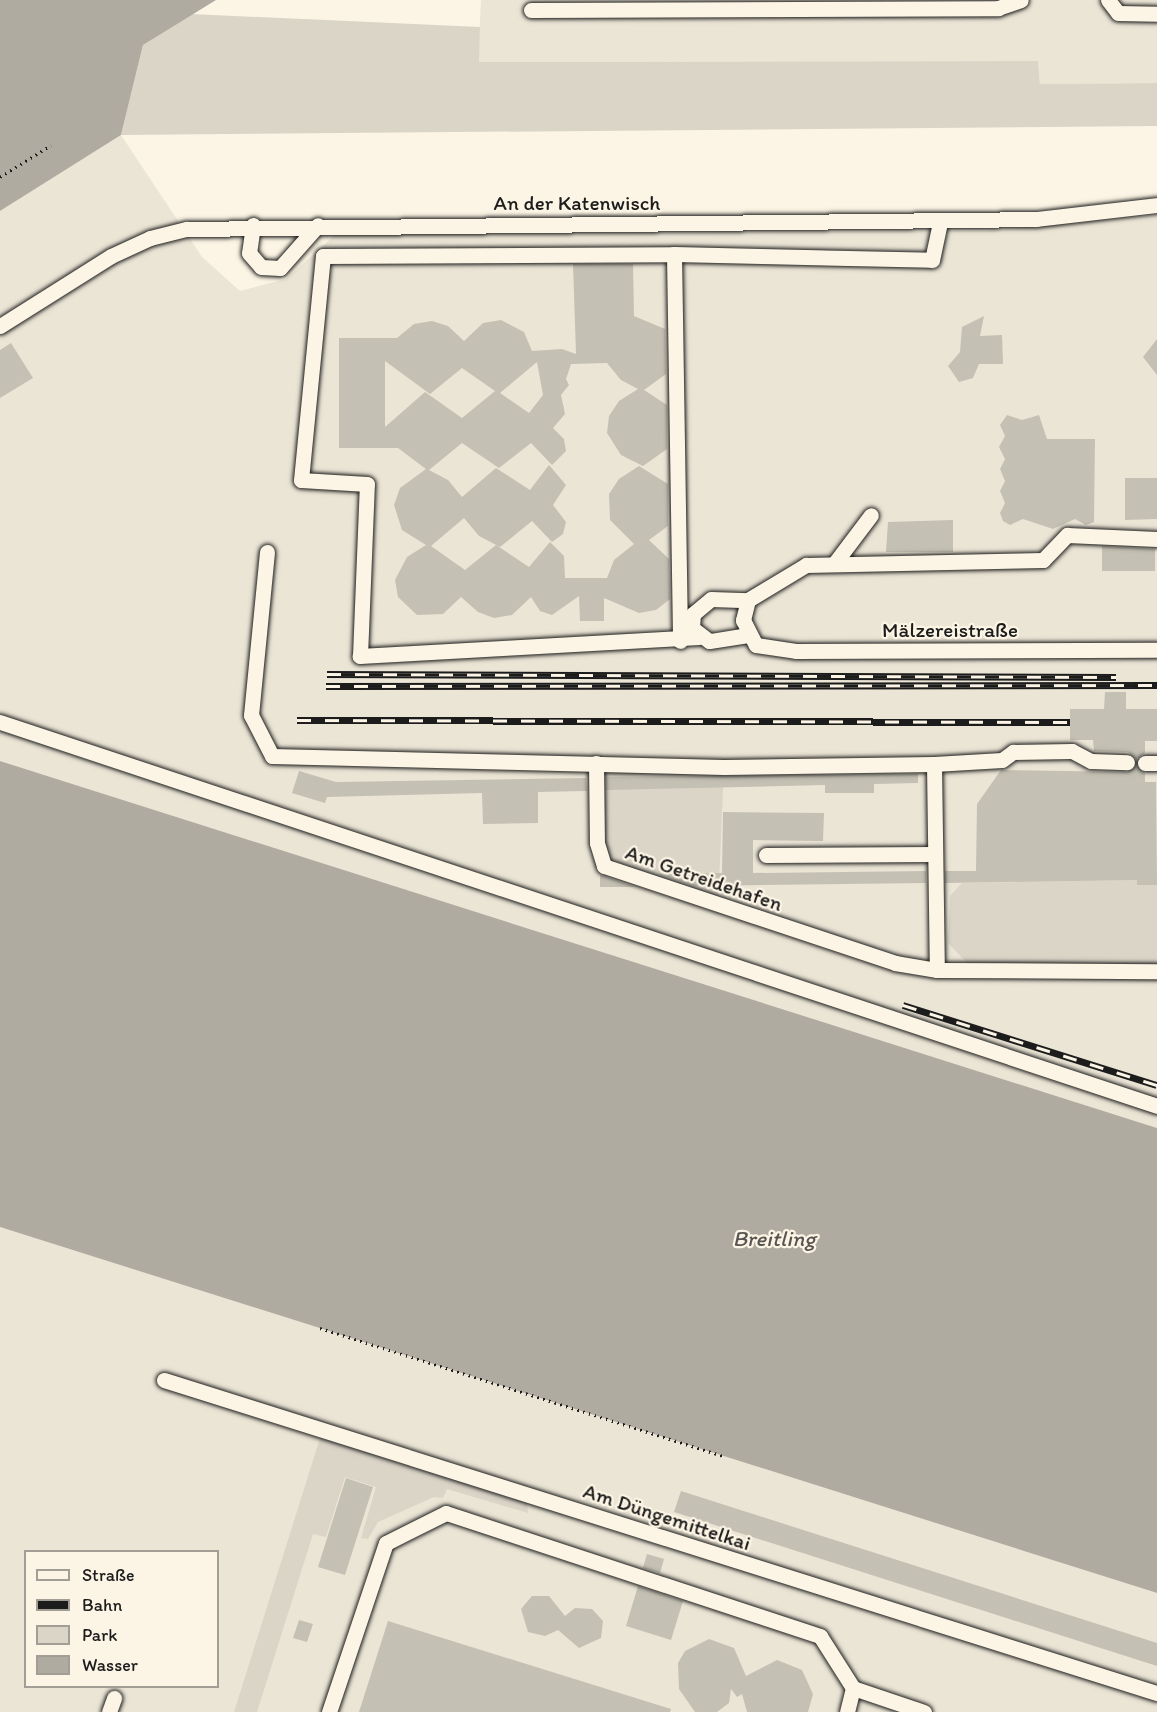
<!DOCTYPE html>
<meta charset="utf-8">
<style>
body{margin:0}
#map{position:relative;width:1157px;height:1712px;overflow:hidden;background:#fcf5e5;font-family:Itim,sans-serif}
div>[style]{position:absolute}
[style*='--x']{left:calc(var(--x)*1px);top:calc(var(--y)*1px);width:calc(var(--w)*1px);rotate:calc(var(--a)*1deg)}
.built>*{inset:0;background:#ebe5d6}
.green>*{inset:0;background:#dbd5c8}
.water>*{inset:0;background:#b0aba1}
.building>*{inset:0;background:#c4c0b3}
.path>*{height:3px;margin-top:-1.5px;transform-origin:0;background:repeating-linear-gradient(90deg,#1c1c1c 0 1.5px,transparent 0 6px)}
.roads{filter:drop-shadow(0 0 2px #1c1c1c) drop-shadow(0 0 2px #1c1c1c)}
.minor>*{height:15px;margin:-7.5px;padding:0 7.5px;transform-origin:7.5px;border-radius:7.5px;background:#fcf5e5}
.rail>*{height:7px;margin-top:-3.5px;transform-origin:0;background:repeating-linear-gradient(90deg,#fcf5e5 0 14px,#1c1c1c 0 28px);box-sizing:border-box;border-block:2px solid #1c1c1c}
span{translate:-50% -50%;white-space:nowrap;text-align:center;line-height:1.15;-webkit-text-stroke:4.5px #fcf5e5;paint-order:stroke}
.street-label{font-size:21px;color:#1c1c1c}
.water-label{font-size:22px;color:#575551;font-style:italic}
.legend{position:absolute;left:24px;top:1550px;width:195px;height:138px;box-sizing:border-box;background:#fcf5e5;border:2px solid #a29e95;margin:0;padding:8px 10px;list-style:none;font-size:18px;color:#1c1c1c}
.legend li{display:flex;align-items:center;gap:12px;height:30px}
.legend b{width:30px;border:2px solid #a29e95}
</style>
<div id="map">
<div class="built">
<div style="clip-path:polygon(481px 0,1157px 0,1157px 83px,1040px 84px,1038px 61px,478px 62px)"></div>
<div style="clip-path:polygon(121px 135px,202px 257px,240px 291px,286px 279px,335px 235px,985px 231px,1157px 215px,1157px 1128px,0 761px,0 211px)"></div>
<div style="clip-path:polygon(evenodd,0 1227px,1157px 1593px,1157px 1712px,0 1712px,0 1227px,26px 1552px,218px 1552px,218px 1686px,26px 1686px,26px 1552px)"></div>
</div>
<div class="green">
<div style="clip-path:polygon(191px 14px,480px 27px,479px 62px,1038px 61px,1040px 84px,1157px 83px,1157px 126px,121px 135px,143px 45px)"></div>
<div style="clip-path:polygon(596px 763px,724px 767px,718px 907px,604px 866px)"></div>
<div style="clip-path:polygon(1137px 880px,1137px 885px,1157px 885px,1157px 964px,968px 964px,948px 943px,950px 896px,962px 883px)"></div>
<div style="clip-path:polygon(320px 1438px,527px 1502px,528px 1513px,447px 1489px,443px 1498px,434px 1497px,378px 1522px,368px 1539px,361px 1538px,376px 1487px,345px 1477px,326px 1537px,313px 1534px,257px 1712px,234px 1712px)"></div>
</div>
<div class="water">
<div style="clip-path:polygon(0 0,216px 0,143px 45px,121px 135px,0 211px)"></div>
<div style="clip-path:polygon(0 761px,1157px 1128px,1157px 1593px,0 1227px)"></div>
</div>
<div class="building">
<div style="clip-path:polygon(evenodd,573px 264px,633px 264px,634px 316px,665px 329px,666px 374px,644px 390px,667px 405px,667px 449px,643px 466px,621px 455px,607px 433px,609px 416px,619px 401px,638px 389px,621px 380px,607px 363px,571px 364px,566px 379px,569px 385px,561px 395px,565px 414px,553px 428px,564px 439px,566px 451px,552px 465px,531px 443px,499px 468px,462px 443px,429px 470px,448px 480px,462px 497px,496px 468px,530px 490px,549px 465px,566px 485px,553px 505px,566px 522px,563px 534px,552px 542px,532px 521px,500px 547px,479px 536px,464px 518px,431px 546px,465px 570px,496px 545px,529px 567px,550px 542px,564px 556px,565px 578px,607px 578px,614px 560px,634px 544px,610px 520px,609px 494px,619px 479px,639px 466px,668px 484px,668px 526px,649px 540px,669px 559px,670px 599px,656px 610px,639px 613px,604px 598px,604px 621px,580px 621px,579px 596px,552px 615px,540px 611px,531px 597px,512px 615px,494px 618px,478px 612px,461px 597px,443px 614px,417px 615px,398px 597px,395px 580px,407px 557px,426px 545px,402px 530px,394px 505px,400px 488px,426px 469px,398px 448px,339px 448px,339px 338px,397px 338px,414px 324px,432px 321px,448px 326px,464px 341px,483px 323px,501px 320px,524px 332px,532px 351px,562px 349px,576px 354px,573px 264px,385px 361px,430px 394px,462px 368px,495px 391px,462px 418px,425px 392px,385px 427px,385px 361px,573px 264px,537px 362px,543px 395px,529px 413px,500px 393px,537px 362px)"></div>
<div style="clip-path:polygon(984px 316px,980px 336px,1002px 335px,1003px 364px,979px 364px,973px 378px,959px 382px,948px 366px,960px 352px,962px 327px)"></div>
<div style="clip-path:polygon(1157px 339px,1157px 375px,1143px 357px)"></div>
<div style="clip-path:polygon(11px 343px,33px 378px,0 398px,0 350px)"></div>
<div style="clip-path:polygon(1007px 415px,1022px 420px,1039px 415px,1047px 439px,1095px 439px,1094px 522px,1086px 525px,1075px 519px,1053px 529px,1023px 519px,1010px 525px,1003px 521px,1000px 513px,1005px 503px,1000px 491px,1005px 481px,1000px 469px,1005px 459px,999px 447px,1005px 436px,1000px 425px)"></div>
<div style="clip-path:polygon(1125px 478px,1157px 478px,1157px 519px,1125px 520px)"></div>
<div style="clip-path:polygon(953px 520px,953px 552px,886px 552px,888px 522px)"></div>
<div style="clip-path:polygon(1102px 546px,1155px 549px,1155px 571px,1102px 571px)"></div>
<div style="clip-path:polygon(1105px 692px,1126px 692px,1126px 709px,1157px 709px,1157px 741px,1145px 741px,1145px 753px,1136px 759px,1128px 752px,1094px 751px,1093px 740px,1070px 740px,1070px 709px,1104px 709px)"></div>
<div style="clip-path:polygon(1136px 766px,1145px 773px,1145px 782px,1156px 782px,1157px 885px,1137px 885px,1137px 880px,945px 883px,945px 871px,976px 871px,977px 804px,1001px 770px,1127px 772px)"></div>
<div style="clip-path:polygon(299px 771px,336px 782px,586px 778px,587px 791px,538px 792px,538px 823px,483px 824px,482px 793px,327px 797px,325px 803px,292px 793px)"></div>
<div style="clip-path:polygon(918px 774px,918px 783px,874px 784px,874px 793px,825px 793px,825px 785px,606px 790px,606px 777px)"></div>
<div style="clip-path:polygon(723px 812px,824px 813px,823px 841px,753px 840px,753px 873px,926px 871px,926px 883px,694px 886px,658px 874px,722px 873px)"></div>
<div style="clip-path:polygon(600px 875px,601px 875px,635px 887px,600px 887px)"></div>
<div style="clip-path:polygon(346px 1478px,373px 1487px,345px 1575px,318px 1567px)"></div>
<div style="clip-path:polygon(681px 1491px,1157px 1643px,1157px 1666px,674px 1512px)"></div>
<div style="clip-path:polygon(647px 1554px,664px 1559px,660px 1573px,643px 1568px)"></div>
<div style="clip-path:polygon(638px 1586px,683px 1601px,671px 1640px,626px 1626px)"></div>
<div style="clip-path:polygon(532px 1596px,549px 1596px,565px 1616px,575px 1608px,592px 1609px,603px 1621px,601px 1638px,579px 1648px,558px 1630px,545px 1636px,528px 1632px,521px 1609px)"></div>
<div style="clip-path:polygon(299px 1620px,313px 1624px,307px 1642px,293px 1638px)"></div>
<div style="clip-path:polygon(388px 1621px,671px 1709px,670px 1712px,359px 1712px)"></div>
<div style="clip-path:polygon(709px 1639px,734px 1648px,746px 1676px,777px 1660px,802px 1670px,813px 1694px,808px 1712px,747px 1712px,742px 1694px,737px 1697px,731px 1689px,729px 1703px,717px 1712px,695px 1712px,679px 1689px,678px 1663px,685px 1651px)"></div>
</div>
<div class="path">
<div style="--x:0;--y:177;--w:60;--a:-32.1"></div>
<div style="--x:320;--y:1328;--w:424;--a:17.6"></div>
</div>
<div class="roads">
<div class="minor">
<div style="--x:1108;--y:0;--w:16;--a:52"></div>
<div style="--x:1118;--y:13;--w:39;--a:1"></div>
<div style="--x:531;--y:10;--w:467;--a:-0.2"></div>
<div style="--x:998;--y:8;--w:24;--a:-19"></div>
<div style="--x:253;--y:225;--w:28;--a:98"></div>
<div style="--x:249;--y:253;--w:18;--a:49"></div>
<div style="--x:261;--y:267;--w:19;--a:3"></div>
<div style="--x:280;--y:268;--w:57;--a:-48.5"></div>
<div style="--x:674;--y:254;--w:387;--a:89.1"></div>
<div style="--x:0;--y:326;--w:131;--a:-32.2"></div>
<div style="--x:111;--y:256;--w:43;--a:-24.8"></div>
<div style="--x:150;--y:238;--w:38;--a:-14"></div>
<div style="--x:187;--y:229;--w:849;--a:-0.67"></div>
<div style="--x:1036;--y:219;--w:122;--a:-6.6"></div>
<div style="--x:267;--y:552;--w:164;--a:95.6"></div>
<div style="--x:251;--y:715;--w:46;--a:62.9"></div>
<div style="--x:272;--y:756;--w:452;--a:1.4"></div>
<div style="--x:724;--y:767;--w:210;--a:-0.8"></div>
<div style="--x:934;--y:764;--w:206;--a:89.2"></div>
<div style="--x:834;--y:564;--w:61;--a:-52.9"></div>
<div style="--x:748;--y:600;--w:68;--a:-31.1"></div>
<div style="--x:806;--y:565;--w:237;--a:-1.2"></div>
<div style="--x:1043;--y:560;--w:35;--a:-46"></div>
<div style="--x:1067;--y:535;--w:90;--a:2.5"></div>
<div style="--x:748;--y:635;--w:39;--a:171"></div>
<div style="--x:709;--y:641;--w:21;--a:-143"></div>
<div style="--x:692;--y:628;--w:14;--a:-86"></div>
<div style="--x:693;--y:614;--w:23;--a:-40"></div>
<div style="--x:711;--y:599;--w:37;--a:2"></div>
<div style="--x:748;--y:600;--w:21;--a:104"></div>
<div style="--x:743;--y:620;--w:28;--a:63"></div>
<div style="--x:756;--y:645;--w:40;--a:8.5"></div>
<div style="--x:796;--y:651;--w:361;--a:-0.2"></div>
<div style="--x:699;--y:637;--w:340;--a:176.8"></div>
<div style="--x:360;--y:656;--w:172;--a:-87.7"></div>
<div style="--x:367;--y:484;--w:66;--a:-176.5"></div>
<div style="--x:301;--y:480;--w:225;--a:-84.4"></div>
<div style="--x:323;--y:256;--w:351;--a:-0.3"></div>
<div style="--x:674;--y:254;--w:258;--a:1.3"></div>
<div style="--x:932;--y:260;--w:40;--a:-78"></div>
<div style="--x:0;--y:722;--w:1219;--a:18.36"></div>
<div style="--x:596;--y:763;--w:80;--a:89.3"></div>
<div style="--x:597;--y:843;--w:24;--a:73"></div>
<div style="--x:604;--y:866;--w:307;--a:18.4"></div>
<div style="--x:895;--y:963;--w:43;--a:9.5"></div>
<div style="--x:937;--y:970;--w:220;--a:0.3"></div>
<div style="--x:1145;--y:763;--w:12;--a:0"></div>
<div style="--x:934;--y:764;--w:68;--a:-3.4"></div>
<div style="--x:1002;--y:760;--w:14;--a:-36"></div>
<div style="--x:1013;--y:752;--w:59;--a:-1"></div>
<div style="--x:1072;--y:751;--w:21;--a:28"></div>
<div style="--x:1091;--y:761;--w:36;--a:2"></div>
<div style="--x:766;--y:855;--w:168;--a:-0.3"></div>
<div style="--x:164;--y:1380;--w:1041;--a:17.5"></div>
<div style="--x:109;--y:1712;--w:15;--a:-70"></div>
<div style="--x:329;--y:1712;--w:178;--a:-71.4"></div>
<div style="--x:386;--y:1543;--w:67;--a:-26.6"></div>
<div style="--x:446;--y:1513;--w:394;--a:18.2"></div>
<div style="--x:820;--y:1636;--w:62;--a:57.6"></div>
<div style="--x:853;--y:1688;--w:75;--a:18.7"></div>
<div style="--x:847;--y:1712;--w:25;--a:-76"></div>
</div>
</div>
<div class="rail">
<div style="--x:327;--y:674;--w:789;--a:0.22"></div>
<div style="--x:326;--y:686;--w:831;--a:-0.07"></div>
<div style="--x:297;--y:720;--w:773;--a:0.15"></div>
<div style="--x:903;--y:1005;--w:266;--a:17.5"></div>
</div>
<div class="street-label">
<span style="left:577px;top:203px">An der Katenwisch</span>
<span style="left:950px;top:630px">Mälzereistraße</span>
<span style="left:704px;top:878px;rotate:19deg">Am Getreidehafen</span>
<span style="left:667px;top:1517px;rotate:18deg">Am Düngemittelkai</span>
</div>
<div class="water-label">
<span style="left:774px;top:1239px">Breitling</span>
</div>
<ul class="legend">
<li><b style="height:8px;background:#fcf5e5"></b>Straße</li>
<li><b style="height:8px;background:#1c1c1c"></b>Bahn</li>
<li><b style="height:16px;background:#dbd5c8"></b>Park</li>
<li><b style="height:16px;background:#b0aba1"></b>Wasser</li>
</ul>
</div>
